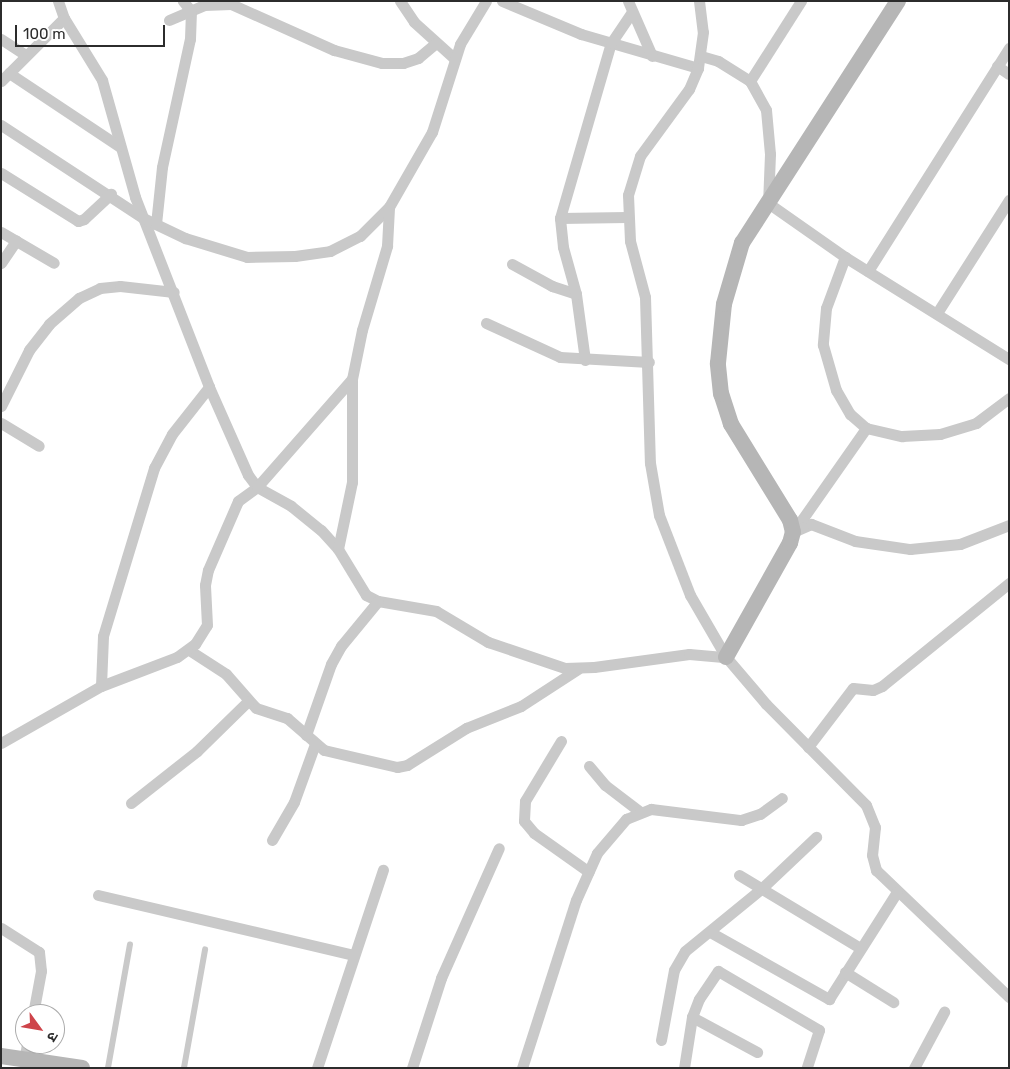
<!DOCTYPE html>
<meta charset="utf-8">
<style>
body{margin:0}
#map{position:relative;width:1010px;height:1069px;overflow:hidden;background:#fff;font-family:Rubik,"Noto Sans Devanagari",sans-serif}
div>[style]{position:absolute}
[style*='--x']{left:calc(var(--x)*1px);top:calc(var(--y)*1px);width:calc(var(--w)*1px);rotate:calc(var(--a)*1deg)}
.lane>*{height:5.5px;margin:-2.75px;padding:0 2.75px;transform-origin:2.75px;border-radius:2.75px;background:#c9c9c9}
.street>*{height:11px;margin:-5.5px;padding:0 5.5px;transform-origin:5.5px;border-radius:5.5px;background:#c9c9c9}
.secondary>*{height:16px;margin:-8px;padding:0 8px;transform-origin:8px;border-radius:8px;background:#b6b6b6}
span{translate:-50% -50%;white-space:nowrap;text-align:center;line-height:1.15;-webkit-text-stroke:5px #fff;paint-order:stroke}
.frame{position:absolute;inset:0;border:2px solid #2c2c2c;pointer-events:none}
.north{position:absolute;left:15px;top:1004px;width:50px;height:50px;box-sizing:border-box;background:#fff;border:1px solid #ababab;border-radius:50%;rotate:122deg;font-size:14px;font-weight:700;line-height:20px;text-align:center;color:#2c2c2c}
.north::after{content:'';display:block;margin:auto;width:18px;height:22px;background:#ce444a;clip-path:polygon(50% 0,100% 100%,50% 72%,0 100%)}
.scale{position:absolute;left:15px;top:25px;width:150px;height:22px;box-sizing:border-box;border:2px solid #2c2c2c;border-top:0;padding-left:6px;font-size:15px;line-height:18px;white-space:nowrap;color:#2c2c2c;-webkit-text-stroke:4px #fff;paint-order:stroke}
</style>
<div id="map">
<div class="lane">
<div style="--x:108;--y:1068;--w:125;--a:-79.9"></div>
<div style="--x:184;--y:1068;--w:120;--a:-79.9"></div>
</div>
<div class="street">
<div style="--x:58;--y:1;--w:18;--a:71"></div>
<div style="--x:64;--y:18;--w:73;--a:58.5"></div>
<div style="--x:102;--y:80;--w:122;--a:74.2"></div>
<div style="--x:135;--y:197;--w:204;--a:68.7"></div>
<div style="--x:209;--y:387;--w:96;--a:66.1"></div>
<div style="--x:248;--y:475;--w:15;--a:53"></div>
<div style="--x:257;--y:487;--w:39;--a:29"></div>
<div style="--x:291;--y:506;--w:38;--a:39"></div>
<div style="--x:321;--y:530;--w:25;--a:48"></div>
<div style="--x:338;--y:549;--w:54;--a:58.7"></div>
<div style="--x:366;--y:595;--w:13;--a:27"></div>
<div style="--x:378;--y:601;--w:59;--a:9.8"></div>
<div style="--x:436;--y:611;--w:61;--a:30.8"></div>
<div style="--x:488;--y:642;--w:81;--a:18.7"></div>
<div style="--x:565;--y:668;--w:29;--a:-2"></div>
<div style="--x:594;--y:667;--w:96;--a:-7.8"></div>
<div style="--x:689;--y:654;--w:37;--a:5"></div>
<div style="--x:400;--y:1;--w:25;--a:56"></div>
<div style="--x:414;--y:22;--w:55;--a:42.1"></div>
<div style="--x:502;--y:1;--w:86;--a:22.7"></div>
<div style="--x:581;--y:34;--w:122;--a:16.2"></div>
<div style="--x:628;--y:1;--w:60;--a:66.4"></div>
<div style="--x:699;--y:1;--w:31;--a:83"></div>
<div style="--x:703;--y:32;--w:36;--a:98"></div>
<div style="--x:698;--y:68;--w:23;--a:113"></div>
<div style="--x:689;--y:89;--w:83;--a:126.2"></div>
<div style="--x:640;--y:156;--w:41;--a:107.1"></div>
<div style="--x:628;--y:195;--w:46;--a:87.5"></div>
<div style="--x:630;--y:241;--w:58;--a:75"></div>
<div style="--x:645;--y:297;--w:166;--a:88.3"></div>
<div style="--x:650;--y:463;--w:53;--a:80.2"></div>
<div style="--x:659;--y:515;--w:86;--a:68.8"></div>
<div style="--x:690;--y:595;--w:72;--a:59.9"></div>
<div style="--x:726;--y:657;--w:62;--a:49.6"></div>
<div style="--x:766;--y:704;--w:142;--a:45.3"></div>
<div style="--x:866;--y:805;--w:24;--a:68"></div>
<div style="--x:875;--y:827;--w:28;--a:96"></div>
<div style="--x:872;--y:855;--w:16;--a:75"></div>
<div style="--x:876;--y:870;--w:184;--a:43.7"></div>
<div style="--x:169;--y:20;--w:38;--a:-23"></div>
<div style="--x:204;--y:5;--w:27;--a:-2"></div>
<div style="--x:231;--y:4;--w:113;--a:24.1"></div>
<div style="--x:334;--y:50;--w:50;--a:15.2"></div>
<div style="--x:382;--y:63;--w:21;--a:0"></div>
<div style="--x:403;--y:63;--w:16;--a:-18"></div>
<div style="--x:418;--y:58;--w:23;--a:-40"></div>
<div style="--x:1;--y:39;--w:30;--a:33"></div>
<div style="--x:701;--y:56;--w:18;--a:16"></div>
<div style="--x:718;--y:61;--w:38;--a:32"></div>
<div style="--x:750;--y:81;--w:33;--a:61"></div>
<div style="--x:766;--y:110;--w:44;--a:84.8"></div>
<div style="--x:770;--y:154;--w:49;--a:92.3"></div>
<div style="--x:768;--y:203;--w:94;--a:35"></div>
<div style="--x:845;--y:257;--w:193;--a:31.9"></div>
<div style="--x:997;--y:66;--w:14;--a:34"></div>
<div style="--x:9;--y:73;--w:132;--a:33.6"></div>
<div style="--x:1;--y:81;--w:89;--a:-45"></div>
<div style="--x:750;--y:81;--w:95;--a:-57.5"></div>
<div style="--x:1;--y:125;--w:170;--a:33.2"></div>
<div style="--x:143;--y:218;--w:47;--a:25.5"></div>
<div style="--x:185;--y:238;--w:65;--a:17"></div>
<div style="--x:247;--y:257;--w:48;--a:-1.2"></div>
<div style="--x:295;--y:256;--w:35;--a:-8"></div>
<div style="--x:330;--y:251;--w:34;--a:-27"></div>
<div style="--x:360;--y:236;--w:41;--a:-45"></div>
<div style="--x:389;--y:207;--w:86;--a:-60.2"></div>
<div style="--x:432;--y:132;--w:92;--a:-72.3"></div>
<div style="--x:460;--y:44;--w:50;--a:-58.8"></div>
<div style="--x:1;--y:173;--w:91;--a:31.9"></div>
<div style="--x:78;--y:221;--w:6;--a:-18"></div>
<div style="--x:84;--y:219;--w:37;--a:-43"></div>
<div style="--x:560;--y:218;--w:67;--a:-0.9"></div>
<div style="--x:156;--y:224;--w:57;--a:-84"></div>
<div style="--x:162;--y:167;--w:131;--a:-77.7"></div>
<div style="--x:190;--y:39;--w:28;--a:-88"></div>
<div style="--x:191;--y:11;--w:13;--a:-129"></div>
<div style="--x:1;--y:232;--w:61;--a:30.3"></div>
<div style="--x:845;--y:257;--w:54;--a:110.4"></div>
<div style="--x:826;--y:308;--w:37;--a:95"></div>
<div style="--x:823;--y:345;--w:47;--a:73.9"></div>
<div style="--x:836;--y:390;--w:28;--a:60"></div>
<div style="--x:850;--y:414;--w:21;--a:41"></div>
<div style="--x:866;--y:428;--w:37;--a:13"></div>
<div style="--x:902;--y:436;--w:38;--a:-3"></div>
<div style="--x:940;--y:434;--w:38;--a:-17"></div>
<div style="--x:976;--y:423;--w:41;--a:-37.1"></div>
<div style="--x:1;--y:263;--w:27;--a:-56"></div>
<div style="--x:512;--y:264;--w:46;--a:28.8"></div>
<div style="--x:552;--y:286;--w:25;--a:18"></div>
<div style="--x:868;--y:271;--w:264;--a:-57.7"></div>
<div style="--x:937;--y:313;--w:134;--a:-57.5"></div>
<div style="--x:486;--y:323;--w:81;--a:24.7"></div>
<div style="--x:560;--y:357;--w:89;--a:3.2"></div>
<div style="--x:585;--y:360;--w:67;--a:-97.8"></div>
<div style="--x:576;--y:294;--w:49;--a:-105.5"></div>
<div style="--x:563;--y:247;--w:29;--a:-96"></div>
<div style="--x:560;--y:218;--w:182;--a:-73.8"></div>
<div style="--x:611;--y:43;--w:37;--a:-56"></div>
<div style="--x:1;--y:406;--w:63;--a:-63.4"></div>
<div style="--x:29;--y:350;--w:33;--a:-52"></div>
<div style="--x:49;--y:324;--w:40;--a:-41"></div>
<div style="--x:79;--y:298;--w:23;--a:-25"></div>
<div style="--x:100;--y:288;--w:20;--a:-6"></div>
<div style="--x:120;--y:286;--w:54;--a:6.3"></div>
<div style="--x:1;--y:423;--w:44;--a:31.2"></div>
<div style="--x:794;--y:531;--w:126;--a:-55"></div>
<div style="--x:793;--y:532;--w:20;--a:-24"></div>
<div style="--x:811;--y:524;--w:47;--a:21.1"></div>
<div style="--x:855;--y:541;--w:56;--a:8.3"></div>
<div style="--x:910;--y:549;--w:50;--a:-5.7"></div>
<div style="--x:960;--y:544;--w:53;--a:-21.2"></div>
<div style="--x:338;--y:549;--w:68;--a:-78.2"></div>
<div style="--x:352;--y:482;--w:103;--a:-90"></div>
<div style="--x:352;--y:379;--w:50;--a:-78.5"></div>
<div style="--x:362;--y:330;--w:88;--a:-73.4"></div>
<div style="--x:387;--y:246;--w:39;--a:-87"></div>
<div style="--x:189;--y:650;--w:44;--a:33"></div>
<div style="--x:226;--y:674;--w:45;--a:48.6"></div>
<div style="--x:256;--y:708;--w:33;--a:18"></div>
<div style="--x:287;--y:718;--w:49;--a:40.9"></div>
<div style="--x:324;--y:750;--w:75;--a:13.1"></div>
<div style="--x:397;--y:767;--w:10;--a:-11"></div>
<div style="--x:407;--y:765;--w:70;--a:-32.1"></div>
<div style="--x:466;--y:728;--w:59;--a:-21.8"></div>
<div style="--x:521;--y:706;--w:68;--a:-33"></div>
<div style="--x:101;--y:686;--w:50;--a:-87.7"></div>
<div style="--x:103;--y:636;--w:176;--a:-73.1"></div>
<div style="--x:154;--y:468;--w:38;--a:-62"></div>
<div style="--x:172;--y:434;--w:60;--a:-51.8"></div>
<div style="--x:306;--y:735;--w:75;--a:-70.6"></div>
<div style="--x:331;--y:664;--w:21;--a:-61"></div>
<div style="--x:341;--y:646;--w:58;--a:-50.6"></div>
<div style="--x:561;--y:741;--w:70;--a:121"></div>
<div style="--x:525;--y:801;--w:20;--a:93"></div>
<div style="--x:524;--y:821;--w:16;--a:50"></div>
<div style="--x:534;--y:833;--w:67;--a:35.3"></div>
<div style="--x:1;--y:743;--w:115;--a:-29.7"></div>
<div style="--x:101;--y:686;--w:81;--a:-20.9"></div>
<div style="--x:177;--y:657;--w:22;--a:-36"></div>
<div style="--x:195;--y:644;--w:22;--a:-58"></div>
<div style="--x:207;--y:625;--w:40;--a:-92.9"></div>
<div style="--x:205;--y:585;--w:15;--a:-79"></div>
<div style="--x:208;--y:570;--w:75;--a:-66.5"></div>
<div style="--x:238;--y:501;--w:24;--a:-36"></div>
<div style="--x:257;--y:487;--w:144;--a:-48.7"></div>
<div style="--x:808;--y:747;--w:74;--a:-52.7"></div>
<div style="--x:853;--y:688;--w:20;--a:6"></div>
<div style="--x:873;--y:690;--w:10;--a:-24"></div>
<div style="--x:882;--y:686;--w:164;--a:-39"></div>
<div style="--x:589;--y:766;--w:25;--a:50"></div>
<div style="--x:605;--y:785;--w:43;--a:37.4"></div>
<div style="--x:131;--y:803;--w:84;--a:-38.2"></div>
<div style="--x:197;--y:751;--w:71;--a:-44.4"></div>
<div style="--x:272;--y:840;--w:44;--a:-59.9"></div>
<div style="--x:294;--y:802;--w:62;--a:-70.1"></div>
<div style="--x:739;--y:875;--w:141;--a:31.1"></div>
<div style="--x:98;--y:895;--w:262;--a:13.2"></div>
<div style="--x:1;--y:928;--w:45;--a:32.3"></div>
<div style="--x:39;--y:952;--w:19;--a:84"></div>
<div style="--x:41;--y:971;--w:44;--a:100.5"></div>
<div style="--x:710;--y:932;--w:137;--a:29.4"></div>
<div style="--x:829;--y:999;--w:127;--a:-57.6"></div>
<div style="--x:845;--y:972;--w:57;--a:32"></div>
<div style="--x:692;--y:1017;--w:74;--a:28.3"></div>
<div style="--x:661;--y:1040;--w:71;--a:-79.5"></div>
<div style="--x:674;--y:970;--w:22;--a:-60"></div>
<div style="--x:685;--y:951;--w:98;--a:-39.2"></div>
<div style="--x:761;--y:889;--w:76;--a:-43.4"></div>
<div style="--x:24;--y:1061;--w:17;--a:-80"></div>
<div style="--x:317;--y:1068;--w:209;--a:-71.6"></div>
<div style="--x:412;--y:1068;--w:95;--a:-72.1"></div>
<div style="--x:441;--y:978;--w:142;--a:-66"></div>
<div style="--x:522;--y:1068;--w:176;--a:-72.2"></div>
<div style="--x:576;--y:900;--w:51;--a:-65.9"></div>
<div style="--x:597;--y:853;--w:45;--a:-49.5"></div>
<div style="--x:626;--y:819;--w:27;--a:-22"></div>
<div style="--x:651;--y:809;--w:91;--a:7"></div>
<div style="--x:741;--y:820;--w:20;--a:-18"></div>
<div style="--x:760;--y:814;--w:27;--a:-36"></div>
<div style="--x:684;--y:1068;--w:52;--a:-81.1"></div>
<div style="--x:692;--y:1017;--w:19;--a:-69"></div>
<div style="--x:699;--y:999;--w:34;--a:-56"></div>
<div style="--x:718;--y:971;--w:117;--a:30.3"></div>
<div style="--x:819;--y:1030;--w:40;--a:108"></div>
<div style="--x:914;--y:1068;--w:64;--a:-61.8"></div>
</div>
<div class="secondary">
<div style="--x:726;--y:657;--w:131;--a:-60.7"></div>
<div style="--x:790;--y:543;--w:11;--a:-75"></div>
<div style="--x:793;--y:532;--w:12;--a:-104"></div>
<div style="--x:790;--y:520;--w:113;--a:-121.6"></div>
<div style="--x:731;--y:424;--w:32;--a:-108"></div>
<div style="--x:721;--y:394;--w:31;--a:-96"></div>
<div style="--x:718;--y:363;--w:59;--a:-84.2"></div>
<div style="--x:724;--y:304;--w:64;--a:-73.6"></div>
<div style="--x:742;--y:243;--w:288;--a:-57.2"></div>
<div style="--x:1;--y:1056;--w:82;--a:8.4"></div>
</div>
<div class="frame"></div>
<div class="north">उ</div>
<div class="scale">100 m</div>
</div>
